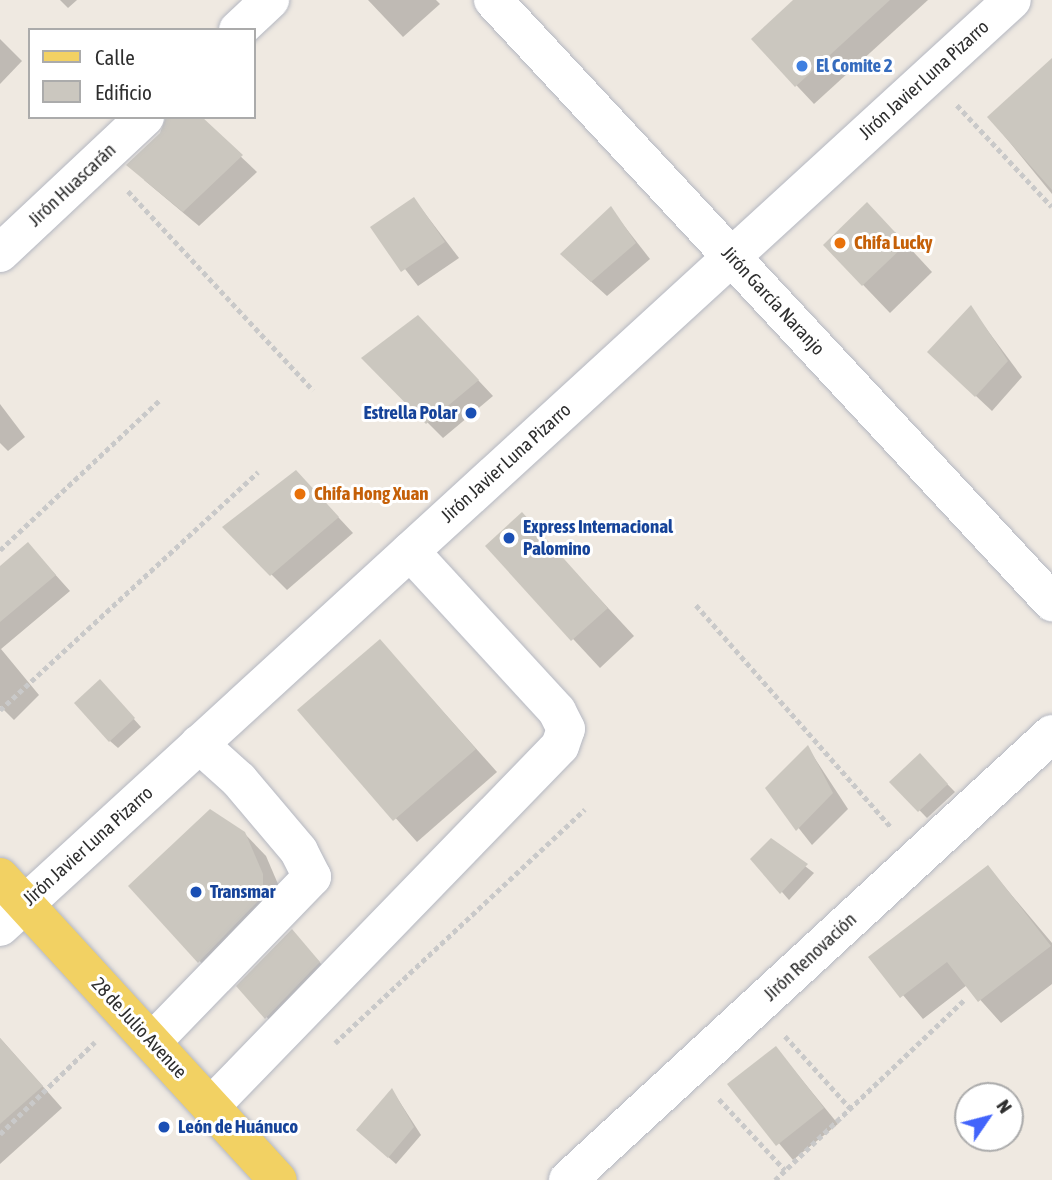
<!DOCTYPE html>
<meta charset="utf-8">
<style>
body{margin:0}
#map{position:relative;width:1052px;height:1180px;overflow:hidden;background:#efe9e1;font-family:"Asap Condensed",sans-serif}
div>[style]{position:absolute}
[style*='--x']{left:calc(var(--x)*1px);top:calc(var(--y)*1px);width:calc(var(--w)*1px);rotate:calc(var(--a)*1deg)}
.shadow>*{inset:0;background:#0003}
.building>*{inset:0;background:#cbc7bf}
.path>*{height:4.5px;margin-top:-2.25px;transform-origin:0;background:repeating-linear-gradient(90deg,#c9c9c9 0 5px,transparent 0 8.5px)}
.roads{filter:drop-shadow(0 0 2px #b4b7c1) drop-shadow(0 0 2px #b4b7c1)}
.minor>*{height:38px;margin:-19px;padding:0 19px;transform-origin:19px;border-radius:19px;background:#fff}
.major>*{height:38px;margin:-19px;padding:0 19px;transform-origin:19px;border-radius:19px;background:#f2d163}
.dots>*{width:19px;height:19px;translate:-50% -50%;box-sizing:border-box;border:4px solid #fff;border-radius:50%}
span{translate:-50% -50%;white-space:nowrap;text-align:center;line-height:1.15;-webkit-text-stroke:6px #fff;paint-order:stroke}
.shop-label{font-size:19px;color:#366cbe;font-weight:700}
.left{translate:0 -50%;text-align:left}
.street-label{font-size:19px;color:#2e2e2e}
.food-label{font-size:19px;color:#c56008;font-weight:700}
.transit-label{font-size:19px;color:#164399;font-weight:700}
.right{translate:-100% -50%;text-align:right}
.legend{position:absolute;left:28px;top:28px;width:228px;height:91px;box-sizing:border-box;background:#fff;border:2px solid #ababab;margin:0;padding:9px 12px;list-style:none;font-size:21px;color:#2e2e2e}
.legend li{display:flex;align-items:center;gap:14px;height:35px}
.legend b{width:35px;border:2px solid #ababab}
.north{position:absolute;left:954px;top:1082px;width:70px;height:70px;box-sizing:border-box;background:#fff;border:2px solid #ababab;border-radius:50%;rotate:55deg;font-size:19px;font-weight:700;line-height:28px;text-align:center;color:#2e2e2e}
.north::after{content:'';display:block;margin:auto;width:24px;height:32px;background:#4264fb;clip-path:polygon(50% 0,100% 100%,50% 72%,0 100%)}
</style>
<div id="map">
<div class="shadow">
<div style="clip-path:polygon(60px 0,77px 0,68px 8px)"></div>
<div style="clip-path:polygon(368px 0,436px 0,440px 4px,403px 37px)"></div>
<div style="clip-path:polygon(796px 0,928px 0,814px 104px,753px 39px)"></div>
<div style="clip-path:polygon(0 39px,22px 61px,0 84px)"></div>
<div style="clip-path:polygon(1052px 61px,1052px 194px,989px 117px)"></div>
<div style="clip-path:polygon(199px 117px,257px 172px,199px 226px,144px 180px)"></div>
<div style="clip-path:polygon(414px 199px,459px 258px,418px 286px,373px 227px)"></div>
<div style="clip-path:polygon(611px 209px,650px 259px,607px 296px,577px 269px)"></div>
<div style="clip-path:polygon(895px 232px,932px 272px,890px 313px,825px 245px)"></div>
<div style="clip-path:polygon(971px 308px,1022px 377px,992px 411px,945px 367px)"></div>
<div style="clip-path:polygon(433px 332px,493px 396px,443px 438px,363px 358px)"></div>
<div style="clip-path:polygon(0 404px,25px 437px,8px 451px,0 443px)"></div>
<div style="clip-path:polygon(311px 488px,353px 533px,287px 590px,225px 528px)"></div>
<div style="clip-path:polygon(522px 515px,634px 636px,600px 668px,487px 546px)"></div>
<div style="clip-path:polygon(28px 544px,70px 591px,1px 649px,39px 695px,14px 720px,0 706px,0 568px)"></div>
<div style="clip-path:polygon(380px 641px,497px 772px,417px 842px,300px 711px)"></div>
<div style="clip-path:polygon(107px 689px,141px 727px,118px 748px,110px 741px)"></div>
<div style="clip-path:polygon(808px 748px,848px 809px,812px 845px,767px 788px)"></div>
<div style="clip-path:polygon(920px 756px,955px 792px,927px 818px,892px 782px)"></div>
<div style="clip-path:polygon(244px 833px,266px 856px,284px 898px,221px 984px,130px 886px)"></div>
<div style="clip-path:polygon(771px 840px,814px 873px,789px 900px,753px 859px)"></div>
<div style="clip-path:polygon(988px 867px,1052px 943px,1052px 984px,1001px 1023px,967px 985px,923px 1019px,871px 957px)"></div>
<div style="clip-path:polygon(292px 932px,334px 978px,281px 1033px,239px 986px)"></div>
<div style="clip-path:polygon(0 1038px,62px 1108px,0 1164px)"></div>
<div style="clip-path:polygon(776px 1048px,838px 1124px,793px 1160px,730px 1085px)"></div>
<div style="clip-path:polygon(392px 1090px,421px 1135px,396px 1164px,366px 1137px)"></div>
</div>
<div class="building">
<div style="clip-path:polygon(793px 0,890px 0,795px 87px,751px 39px)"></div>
<div style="clip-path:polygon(1052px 58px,1052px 190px,987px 117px)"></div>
<div style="clip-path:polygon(166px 117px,202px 117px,243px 155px,183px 212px,126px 165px,160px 133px)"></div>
<div style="clip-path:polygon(414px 197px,445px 242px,401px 272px,370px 227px)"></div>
<div style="clip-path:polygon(867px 202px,906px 244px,862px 286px,823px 245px)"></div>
<div style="clip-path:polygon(611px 206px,636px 243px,591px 282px,560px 254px)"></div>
<div style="clip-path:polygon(971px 305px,1008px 361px,975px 397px,927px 352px)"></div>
<div style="clip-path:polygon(418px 315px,479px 380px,426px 424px,361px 358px)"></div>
<div style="clip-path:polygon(296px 470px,339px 517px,270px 576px,222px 527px)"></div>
<div style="clip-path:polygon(522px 512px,608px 608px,571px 641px,485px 546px)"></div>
<div style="clip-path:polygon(28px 542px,56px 575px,0 622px,0 566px)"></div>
<div style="clip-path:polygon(380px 639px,476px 749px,393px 821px,297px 710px)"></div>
<div style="clip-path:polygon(100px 679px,135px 718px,109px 742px,74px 703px)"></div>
<div style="clip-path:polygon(808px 745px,833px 793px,796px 831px,765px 788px)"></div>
<div style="clip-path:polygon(920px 753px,948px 784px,918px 812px,889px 782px)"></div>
<div style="clip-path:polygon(210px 809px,245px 832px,263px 874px,263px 896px,198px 963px,128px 886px)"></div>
<div style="clip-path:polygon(771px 838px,808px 864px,780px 894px,750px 859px)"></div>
<div style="clip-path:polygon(988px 865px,1051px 946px,978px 1002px,947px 962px,900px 998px,868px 957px)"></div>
<div style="clip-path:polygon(292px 929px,320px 962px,265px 1019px,236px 986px)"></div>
<div style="clip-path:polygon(0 1038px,43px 1086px,0 1124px)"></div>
<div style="clip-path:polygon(776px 1046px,824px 1108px,776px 1146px,727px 1084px)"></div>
<div style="clip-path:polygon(392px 1088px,414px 1127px,388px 1158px,356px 1130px)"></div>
</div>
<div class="path">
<div style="--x:957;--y:105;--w:139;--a:47"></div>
<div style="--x:128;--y:191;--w:272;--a:47.1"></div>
<div style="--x:0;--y:550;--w:219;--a:-43.2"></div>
<div style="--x:696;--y:605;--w:297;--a:48.7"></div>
<div style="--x:0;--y:710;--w:351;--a:-42.7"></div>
<div style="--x:785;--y:1036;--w:97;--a:47.9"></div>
<div style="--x:335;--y:1043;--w:342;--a:-43.1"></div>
<div style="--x:719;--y:1099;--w:97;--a:47.1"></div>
<div style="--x:0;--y:1134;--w:132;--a:-44.1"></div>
<div style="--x:775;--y:1180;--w:262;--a:-43.6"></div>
</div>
<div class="roads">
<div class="minor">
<div style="--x:493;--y:0;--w:822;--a:47.12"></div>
<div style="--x:238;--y:30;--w:44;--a:-43.2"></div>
<div style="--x:0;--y:253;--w:199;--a:-43.2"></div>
<div style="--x:0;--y:927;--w:1372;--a:-42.49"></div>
<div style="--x:152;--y:1042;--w:230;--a:-45.9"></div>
<div style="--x:312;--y:877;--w:29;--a:-117"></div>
<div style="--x:299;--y:851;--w:93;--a:-130.2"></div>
<div style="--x:239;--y:780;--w:54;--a:-138"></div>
<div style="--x:211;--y:1106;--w:501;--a:-45.89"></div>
<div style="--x:560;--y:746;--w:18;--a:-71"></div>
<div style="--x:566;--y:729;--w:20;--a:-117"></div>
<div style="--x:557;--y:711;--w:217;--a:-132.6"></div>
<div style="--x:568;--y:1180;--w:658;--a:-42.66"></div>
</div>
<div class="major">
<div style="--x:0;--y:877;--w:411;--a:47.5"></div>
</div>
</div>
<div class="dots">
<div style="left:802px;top:66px;background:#3f7fe0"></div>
<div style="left:840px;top:243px;background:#e8710a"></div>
<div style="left:471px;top:413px;background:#1a4fb4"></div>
<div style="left:300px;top:494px;background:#e8710a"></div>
<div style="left:509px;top:538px;background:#1a4fb4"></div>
<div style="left:196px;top:892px;background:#1a4fb4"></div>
<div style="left:164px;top:1127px;background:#1a4fb4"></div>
</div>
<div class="shop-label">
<span class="left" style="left:816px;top:66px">El Comite 2</span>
</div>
<div class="street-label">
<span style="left:924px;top:80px;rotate:-42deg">Jirón Javier Luna Pizarro</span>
<span style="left:72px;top:185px;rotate:-43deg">Jirón Huascarán</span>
<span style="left:773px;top:301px;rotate:47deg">Jirón García Naranjo</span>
<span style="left:506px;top:463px;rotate:-42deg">Jirón Javier Luna Pizarro</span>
<span style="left:88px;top:846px;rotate:-42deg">Jirón Javier Luna Pizarro</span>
<span style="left:810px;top:957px;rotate:-43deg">Jirón Renovación</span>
<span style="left:139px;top:1028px;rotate:47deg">28 de Julio Avenue</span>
</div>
<div class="food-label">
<span class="left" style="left:854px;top:243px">Chifa Lucky</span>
<span class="left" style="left:314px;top:494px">Chifa Hong Xuan</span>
</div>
<div class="transit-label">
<span class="right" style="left:457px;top:413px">Estrella Polar</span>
<span class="left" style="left:523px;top:538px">Express Internacional<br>Palomino</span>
<span class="left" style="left:210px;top:892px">Transmar</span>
<span class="left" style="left:178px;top:1127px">León de Huánuco</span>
</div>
<ul class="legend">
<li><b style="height:9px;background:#f2d163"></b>Calle</li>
<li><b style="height:19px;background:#cbc7bf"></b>Edificio</li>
</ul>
<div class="north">N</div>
</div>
